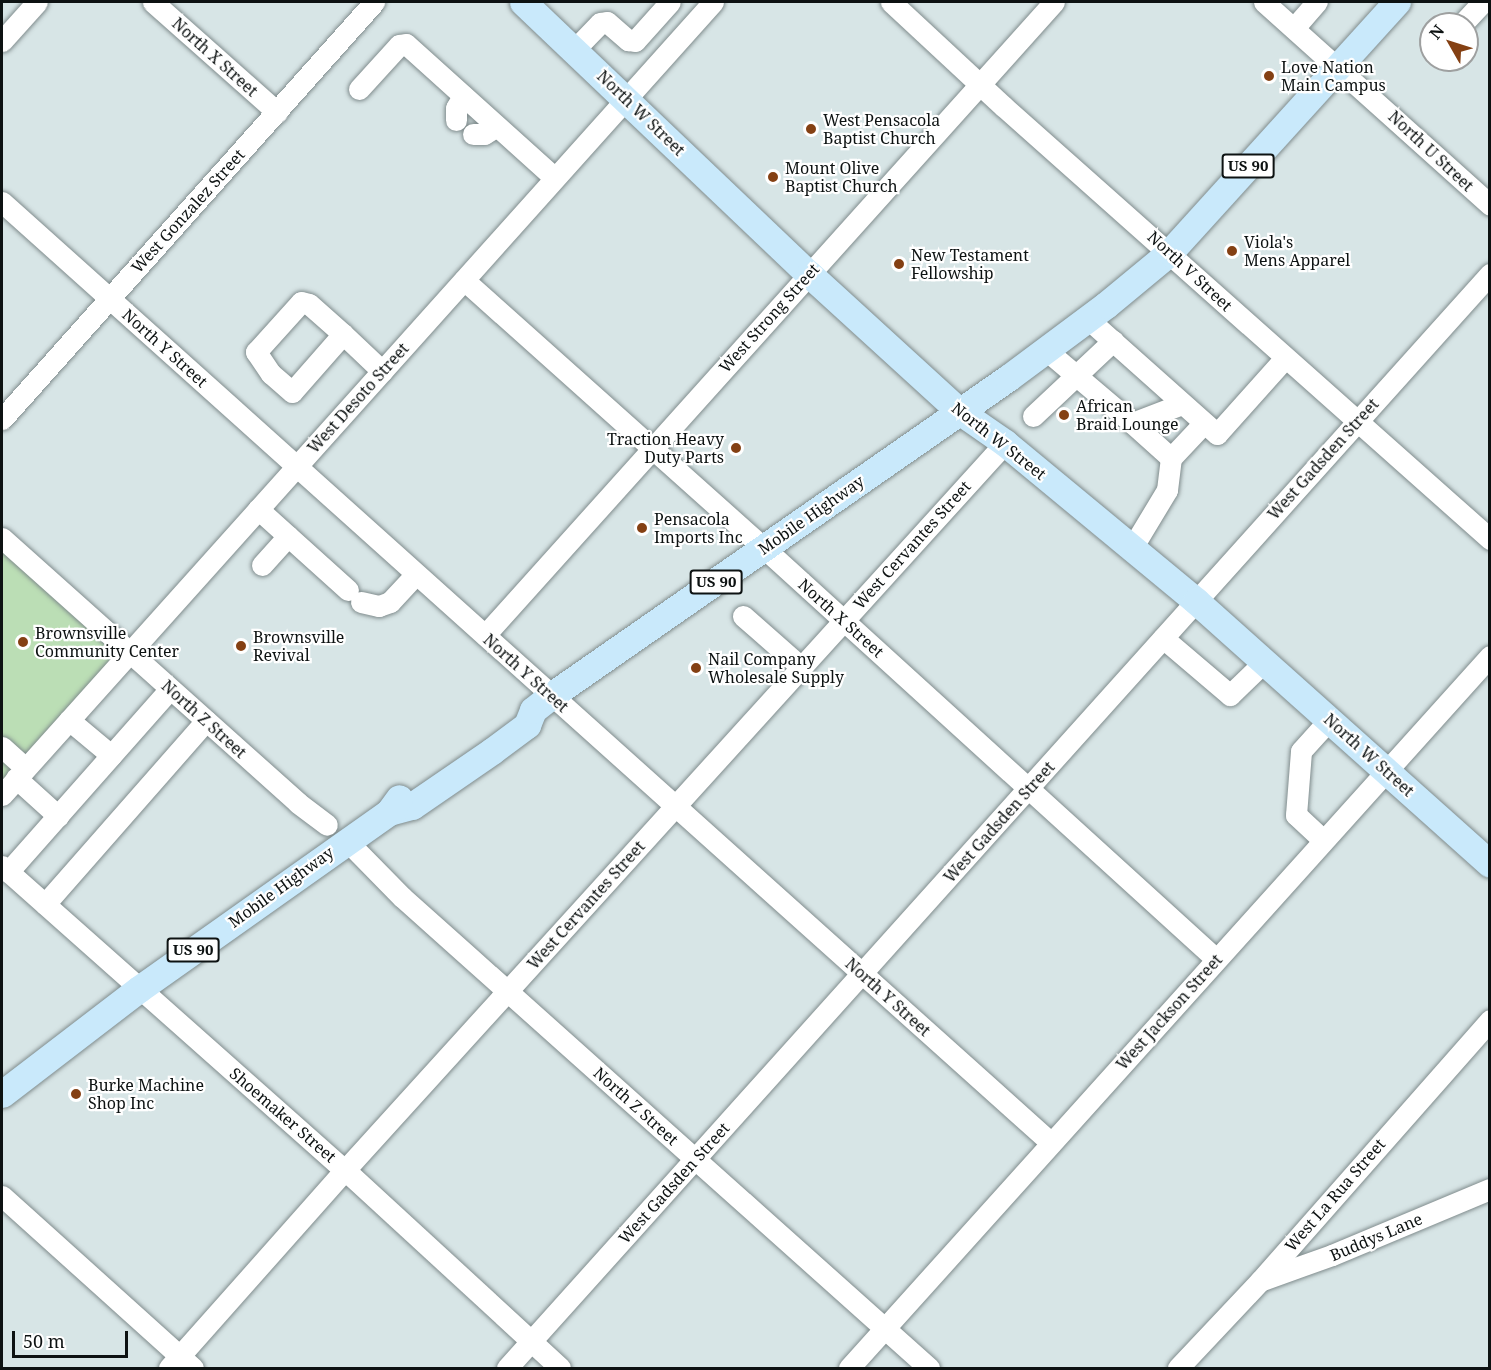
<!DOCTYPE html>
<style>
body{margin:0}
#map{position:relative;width:1491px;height:1370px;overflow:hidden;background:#d7e5e6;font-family:"Noto Serif",serif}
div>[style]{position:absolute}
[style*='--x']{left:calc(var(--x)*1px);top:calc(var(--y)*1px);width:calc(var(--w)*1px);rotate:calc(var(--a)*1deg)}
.green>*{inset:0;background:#bbdeb5}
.roads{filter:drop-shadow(0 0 2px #808c8d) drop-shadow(0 0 2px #808c8d)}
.minor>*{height:21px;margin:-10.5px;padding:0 10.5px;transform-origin:10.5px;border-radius:10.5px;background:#fff}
.major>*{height:27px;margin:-13.5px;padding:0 13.5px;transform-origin:13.5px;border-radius:13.5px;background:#c9e9fb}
.dots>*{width:16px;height:16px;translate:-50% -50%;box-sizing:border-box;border:3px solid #fff;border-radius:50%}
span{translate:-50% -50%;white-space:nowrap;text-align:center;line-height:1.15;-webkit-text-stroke:4.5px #fff;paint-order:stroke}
.shield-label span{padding:2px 4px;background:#fff;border:2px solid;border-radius:4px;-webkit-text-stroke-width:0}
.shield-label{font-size:15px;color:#0d1212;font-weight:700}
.street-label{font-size:16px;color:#0d1212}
.poi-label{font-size:16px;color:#0d1212}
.left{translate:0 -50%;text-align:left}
.right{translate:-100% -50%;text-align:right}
.frame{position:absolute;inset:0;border:3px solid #0d1212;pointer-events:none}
.north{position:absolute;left:1419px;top:12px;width:60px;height:60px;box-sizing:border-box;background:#fff;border:2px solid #9ea0a0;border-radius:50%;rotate:309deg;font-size:16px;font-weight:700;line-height:24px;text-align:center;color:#0d1212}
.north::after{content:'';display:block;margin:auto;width:21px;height:27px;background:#844013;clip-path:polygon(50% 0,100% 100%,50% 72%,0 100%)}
.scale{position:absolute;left:12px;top:1331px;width:116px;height:27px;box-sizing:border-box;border:3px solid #0d1212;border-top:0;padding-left:8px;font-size:18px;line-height:21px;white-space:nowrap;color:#0d1212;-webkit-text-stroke:4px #fff;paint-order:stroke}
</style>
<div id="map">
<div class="green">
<div style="clip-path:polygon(2px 549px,118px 652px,2px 782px)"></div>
</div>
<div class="roads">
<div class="minor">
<div style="--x:153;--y:2;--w:166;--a:41.6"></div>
<div style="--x:891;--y:2;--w:153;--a:42.9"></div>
<div style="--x:1003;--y:106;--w:652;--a:41.64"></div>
<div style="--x:1264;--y:2;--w:304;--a:41.9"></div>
<div style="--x:1465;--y:21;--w:26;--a:-47"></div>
<div style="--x:1294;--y:28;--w:35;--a:-49"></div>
<div style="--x:2;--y:41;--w:52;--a:-48.1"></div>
<div style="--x:574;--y:50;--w:37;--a:-46"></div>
<div style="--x:600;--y:23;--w:7;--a:-8"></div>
<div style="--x:607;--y:22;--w:28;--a:41"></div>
<div style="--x:628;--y:40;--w:7;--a:8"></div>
<div style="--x:635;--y:41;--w:52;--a:-48.1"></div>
<div style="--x:359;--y:89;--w:59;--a:-47.7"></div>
<div style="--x:399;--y:45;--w:7;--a:-8"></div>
<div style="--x:406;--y:44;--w:200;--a:42"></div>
<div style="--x:456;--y:120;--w:12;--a:-90"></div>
<div style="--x:456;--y:108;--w:14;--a:-60"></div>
<div style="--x:473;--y:134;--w:11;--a:0"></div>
<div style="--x:484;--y:134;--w:15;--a:-32"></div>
<div style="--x:2;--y:202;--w:1409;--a:41.89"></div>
<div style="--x:464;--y:280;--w:402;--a:41.8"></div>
<div style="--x:764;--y:548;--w:611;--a:42.28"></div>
<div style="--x:1088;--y:319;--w:173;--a:41.7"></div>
<div style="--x:1217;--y:434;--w:102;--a:-48.2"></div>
<div style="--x:343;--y:334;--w:77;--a:131.3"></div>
<div style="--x:292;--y:392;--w:28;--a:-139"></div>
<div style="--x:271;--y:374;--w:27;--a:-124"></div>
<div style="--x:256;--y:352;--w:67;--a:-48"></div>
<div style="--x:301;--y:302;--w:8;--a:14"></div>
<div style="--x:309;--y:304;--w:45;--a:41.4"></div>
<div style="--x:343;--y:334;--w:54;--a:43.5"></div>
<div style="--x:1046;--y:350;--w:113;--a:40.3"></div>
<div style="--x:1132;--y:423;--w:53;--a:-20.8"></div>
<div style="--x:1033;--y:416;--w:110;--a:-43.2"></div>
<div style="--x:2;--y:419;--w:559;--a:-48.26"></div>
<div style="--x:1132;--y:423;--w:52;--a:41.9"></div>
<div style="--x:258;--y:509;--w:121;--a:42"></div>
<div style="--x:2;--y:538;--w:397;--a:41.8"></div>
<div style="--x:298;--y:803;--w:36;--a:37"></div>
<div style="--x:1132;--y:548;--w:68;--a:-58.9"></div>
<div style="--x:1167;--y:490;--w:32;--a:-83"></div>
<div style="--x:1171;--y:458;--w:48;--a:-46.7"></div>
<div style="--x:262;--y:565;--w:39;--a:-48"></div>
<div style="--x:361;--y:602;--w:18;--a:13"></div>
<div style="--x:379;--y:606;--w:12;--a:-20"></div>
<div style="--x:390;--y:602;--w:38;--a:-47"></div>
<div style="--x:743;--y:616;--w:77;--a:41.3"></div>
<div style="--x:485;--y:635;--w:851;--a:-48.05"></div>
<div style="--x:1163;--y:638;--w:88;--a:40.4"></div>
<div style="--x:1230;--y:695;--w:47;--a:-44.1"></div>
<div style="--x:69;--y:720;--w:55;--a:39.8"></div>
<div style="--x:2;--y:747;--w:31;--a:42"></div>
<div style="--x:16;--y:778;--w:57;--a:42.1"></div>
<div style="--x:2;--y:795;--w:1065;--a:-48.12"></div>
<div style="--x:346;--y:840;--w:80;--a:45.5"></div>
<div style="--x:402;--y:897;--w:707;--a:41.79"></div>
<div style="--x:1323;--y:840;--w:37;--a:-137"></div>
<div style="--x:1296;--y:815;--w:64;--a:-85.5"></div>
<div style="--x:1301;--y:751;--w:42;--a:-47.9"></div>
<div style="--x:2;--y:866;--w:458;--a:41.6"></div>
<div style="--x:345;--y:1170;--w:292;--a:42.6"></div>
<div style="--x:8;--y:872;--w:244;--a:-48.5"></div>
<div style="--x:45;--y:904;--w:244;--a:-48.7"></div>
<div style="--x:2;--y:1196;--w:257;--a:42"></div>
<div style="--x:1262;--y:1280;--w:74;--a:-19.7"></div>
<div style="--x:1332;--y:1255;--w:171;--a:-22.7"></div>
<div style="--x:169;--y:1368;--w:265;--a:-48.4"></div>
<div style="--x:345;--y:1170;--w:982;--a:-47.77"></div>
<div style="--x:507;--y:1368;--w:1471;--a:-48.06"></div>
<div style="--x:849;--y:1368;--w:958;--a:-48"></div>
<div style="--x:1178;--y:1368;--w:120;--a:-46.7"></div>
<div style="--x:1260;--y:1281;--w:348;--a:-48.6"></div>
</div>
<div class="major">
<div style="--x:523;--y:2;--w:395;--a:43.6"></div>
<div style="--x:809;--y:274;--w:203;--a:42.4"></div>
<div style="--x:959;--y:411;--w:56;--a:34.8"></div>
<div style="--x:1005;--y:443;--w:248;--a:39.6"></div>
<div style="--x:1196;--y:601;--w:394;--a:41.8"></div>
<div style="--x:389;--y:812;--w:24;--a:-15"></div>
<div style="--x:412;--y:806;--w:97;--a:-34.5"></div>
<div style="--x:492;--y:751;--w:44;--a:-36.6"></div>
<div style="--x:527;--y:725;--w:16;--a:-68"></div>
<div style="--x:533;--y:710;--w:24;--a:-38"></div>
<div style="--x:552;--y:695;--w:555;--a:-34.81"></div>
<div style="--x:1008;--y:378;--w:122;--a:-36.7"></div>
<div style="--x:1106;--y:305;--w:83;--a:-39.6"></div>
<div style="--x:1170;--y:252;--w:338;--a:-47.8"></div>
<div style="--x:2;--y:1094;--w:173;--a:-37.5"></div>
<div style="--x:139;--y:989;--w:306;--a:-35.3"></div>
<div style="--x:389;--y:812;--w:17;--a:-54"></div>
</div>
</div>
<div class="dots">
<div style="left:1269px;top:76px;background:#844013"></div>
<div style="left:811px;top:129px;background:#844013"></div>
<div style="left:773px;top:177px;background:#844013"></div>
<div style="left:1232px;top:251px;background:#844013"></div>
<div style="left:899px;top:264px;background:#844013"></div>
<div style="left:1064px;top:415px;background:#844013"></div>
<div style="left:736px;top:448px;background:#844013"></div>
<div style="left:642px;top:528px;background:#844013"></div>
<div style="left:23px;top:642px;background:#844013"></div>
<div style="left:241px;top:646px;background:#844013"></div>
<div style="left:696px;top:668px;background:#844013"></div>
<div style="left:76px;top:1094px;background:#844013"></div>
</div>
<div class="shield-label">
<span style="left:1248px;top:166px">US 90</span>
<span style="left:716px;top:582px">US 90</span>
<span style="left:193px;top:950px">US 90</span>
</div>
<div class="street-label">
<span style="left:215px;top:57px;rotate:42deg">North X Street</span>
<span style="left:641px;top:113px;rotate:44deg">North W Street</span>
<span style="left:1431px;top:151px;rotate:43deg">North U Street</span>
<span style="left:188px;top:211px;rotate:-48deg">West Gonzalez Street</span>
<span style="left:1190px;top:271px;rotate:43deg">North V Street</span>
<span style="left:769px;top:318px;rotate:-48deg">West Strong Street</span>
<span style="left:165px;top:348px;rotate:42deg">North Y Street</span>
<span style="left:358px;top:398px;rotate:-48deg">West Desoto Street</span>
<span style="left:999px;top:441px;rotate:38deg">North W Street</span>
<span style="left:1323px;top:459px;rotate:-48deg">West Gadsden Street</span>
<span style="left:811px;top:515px;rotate:-35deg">Mobile Highway</span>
<span style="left:912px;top:545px;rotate:-48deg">West Cervantes Street</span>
<span style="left:841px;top:618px;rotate:42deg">North X Street</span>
<span style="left:526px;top:673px;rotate:42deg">North Y Street</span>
<span style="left:204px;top:719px;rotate:42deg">North Z Street</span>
<span style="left:1369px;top:755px;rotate:42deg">North W Street</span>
<span style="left:999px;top:822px;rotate:-48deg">West Gadsden Street</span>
<span style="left:281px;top:887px;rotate:-36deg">Mobile Highway</span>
<span style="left:586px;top:905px;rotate:-48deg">West Cervantes Street</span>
<span style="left:888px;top:997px;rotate:42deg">North Y Street</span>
<span style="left:1169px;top:1012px;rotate:-48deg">West Jackson Street</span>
<span style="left:636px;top:1106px;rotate:42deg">North Z Street</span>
<span style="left:283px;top:1115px;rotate:41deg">Shoemaker Street</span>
<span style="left:674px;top:1183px;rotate:-48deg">West Gadsden Street</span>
<span style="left:1335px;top:1195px;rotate:-49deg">West La Rua Street</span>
<span style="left:1376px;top:1237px;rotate:-23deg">Buddys Lane</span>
</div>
<div class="poi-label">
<span class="left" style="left:1281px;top:76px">Love Nation<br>Main Campus</span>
<span class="left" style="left:823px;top:129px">West Pensacola<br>Baptist Church</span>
<span class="left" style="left:785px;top:177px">Mount Olive<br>Baptist Church</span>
<span class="left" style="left:1244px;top:251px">Viola's<br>Mens Apparel</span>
<span class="left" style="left:911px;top:264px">New Testament<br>Fellowship</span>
<span class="left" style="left:1076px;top:415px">African<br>Braid Lounge</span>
<span class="right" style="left:724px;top:448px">Traction Heavy<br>Duty Parts</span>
<span class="left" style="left:654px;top:528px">Pensacola<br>Imports Inc</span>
<span class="left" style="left:35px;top:642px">Brownsville<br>Community Center</span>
<span class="left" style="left:253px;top:646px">Brownsville<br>Revival</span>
<span class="left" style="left:708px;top:668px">Nail Company<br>Wholesale Supply</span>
<span class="left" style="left:88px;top:1094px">Burke Machine<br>Shop Inc</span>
</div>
<div class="frame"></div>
<div class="north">N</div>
<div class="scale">50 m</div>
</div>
